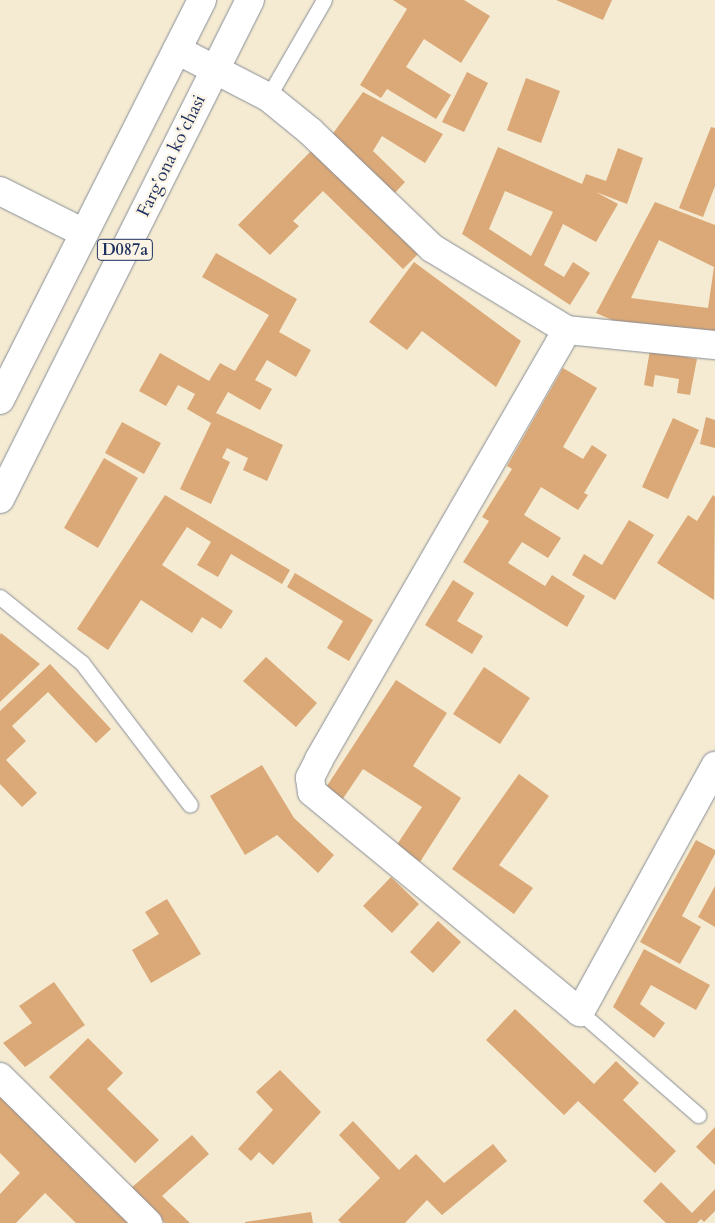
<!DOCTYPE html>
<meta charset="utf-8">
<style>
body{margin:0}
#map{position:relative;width:715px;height:1223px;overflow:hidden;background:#f5ebd2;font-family:Cardo,serif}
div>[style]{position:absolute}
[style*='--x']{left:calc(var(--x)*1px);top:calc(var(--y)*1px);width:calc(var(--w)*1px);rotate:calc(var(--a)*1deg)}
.building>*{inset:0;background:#dba977}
.roads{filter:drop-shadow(0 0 1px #888d98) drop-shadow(0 0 1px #888d98)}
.lane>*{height:15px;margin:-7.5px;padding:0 7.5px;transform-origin:7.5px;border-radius:7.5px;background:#fff}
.street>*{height:28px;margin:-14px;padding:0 14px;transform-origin:14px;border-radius:14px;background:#fff}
.primary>*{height:28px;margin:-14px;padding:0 14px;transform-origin:14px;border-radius:14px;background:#fff}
span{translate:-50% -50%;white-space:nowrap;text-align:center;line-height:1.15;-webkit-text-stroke:4.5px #fcf5e5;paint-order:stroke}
.shield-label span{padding:1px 4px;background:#fcf5e5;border:1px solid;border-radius:4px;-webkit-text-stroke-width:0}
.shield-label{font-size:16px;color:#1b2f5e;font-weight:700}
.street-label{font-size:18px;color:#1b2f5e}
</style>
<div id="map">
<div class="building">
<div style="clip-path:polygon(393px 0,464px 0,490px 16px,461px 63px,424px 39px,406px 67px,451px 95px,436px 119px,387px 89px,381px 98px,360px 85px,407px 9px)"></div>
<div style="clip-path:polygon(556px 0,612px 0,603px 20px)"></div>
<div style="clip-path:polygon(467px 72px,488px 83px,464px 132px,442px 122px)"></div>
<div style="clip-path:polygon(526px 78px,560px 91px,541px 143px,507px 130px)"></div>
<div style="clip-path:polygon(363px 92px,443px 134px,425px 163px,382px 136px,373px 151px,405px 182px,391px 197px,329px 139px)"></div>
<div style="clip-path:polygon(711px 127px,715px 128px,715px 186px,703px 217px,679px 208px)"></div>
<div style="clip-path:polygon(316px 146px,422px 250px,403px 269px,323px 191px,293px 221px,299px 226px,270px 255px,238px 225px)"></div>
<div style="clip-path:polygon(evenodd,498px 147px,582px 184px,586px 174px,606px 181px,618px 148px,643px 158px,627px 204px,596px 192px,618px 204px,596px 242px,563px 224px,544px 265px,564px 277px,573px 262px,590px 273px,570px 305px,462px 234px,498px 147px,505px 191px,553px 212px,531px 256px,489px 229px,505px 191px)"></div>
<div style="clip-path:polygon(evenodd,655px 202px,715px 225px,715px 333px,619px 323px,596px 313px,655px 202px,659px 240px,714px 267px,708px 308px,631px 298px,659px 240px)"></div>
<div style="clip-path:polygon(216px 253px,297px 299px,279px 332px,311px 350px,296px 377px,267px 360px,255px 380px,272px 389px,260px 410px,228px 392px,216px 413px,283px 445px,267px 481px,243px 470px,248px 458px,227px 448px,222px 458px,230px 462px,211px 504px,180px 489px,211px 423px,187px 409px,195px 394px,178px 385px,166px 406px,139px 391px,160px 353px,209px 381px,220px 363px,235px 371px,269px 315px,202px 277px)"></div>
<div style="clip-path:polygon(414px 262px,521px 341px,496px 387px,422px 331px,407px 350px,369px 322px)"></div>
<div style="clip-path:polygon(650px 350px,697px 359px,690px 395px,677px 393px,679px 379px,655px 375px,653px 387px,644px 385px)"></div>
<div style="clip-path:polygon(563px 368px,597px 388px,563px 447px,583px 459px,592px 445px,607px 455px,584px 493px,588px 495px,578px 510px,541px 487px,524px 515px,561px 538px,548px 558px,522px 542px,508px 563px,545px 586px,552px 575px,585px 596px,567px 627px,463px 562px,489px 521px,482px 517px,512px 469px,507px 466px)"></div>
<div style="clip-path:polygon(706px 417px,715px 420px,715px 448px,700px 444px)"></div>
<div style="clip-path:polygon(673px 418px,699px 430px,668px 499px,642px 487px)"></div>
<div style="clip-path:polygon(122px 422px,161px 443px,144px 474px,105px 453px)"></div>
<div style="clip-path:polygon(104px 458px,138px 478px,98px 548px,64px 528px)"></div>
<div style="clip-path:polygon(165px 495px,290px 570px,282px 584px,231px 554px,218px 577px,197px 565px,211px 542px,187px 527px,162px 565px,233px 611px,221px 629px,202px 617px,192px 633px,141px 600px,108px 650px,77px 629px)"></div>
<div style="clip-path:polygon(713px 495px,715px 497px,714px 600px,657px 563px,688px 515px,697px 521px)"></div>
<div style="clip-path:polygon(629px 520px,654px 535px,615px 600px,572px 575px,584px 554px,602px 565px)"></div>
<div style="clip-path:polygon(295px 573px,373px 620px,349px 661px,327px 648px,343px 621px,287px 587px)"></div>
<div style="clip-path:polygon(453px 580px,474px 593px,457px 621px,483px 636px,472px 654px,425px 625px)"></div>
<div style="clip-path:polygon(1px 633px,40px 664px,0 702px,0 635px)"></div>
<div style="clip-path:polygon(266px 657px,317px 703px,296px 727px,243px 681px)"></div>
<div style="clip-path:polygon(50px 664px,111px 729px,96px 743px,48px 692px,12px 726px,26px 741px,6px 760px,37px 793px,22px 807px,0 784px,0 711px)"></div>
<div style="clip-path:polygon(484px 667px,530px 698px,500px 744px,453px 714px)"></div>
<div style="clip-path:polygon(396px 680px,447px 713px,413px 766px,461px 798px,420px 862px,396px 846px,422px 807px,363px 769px,340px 803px,323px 792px)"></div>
<div style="clip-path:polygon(262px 765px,294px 818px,334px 855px,318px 873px,277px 835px,245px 855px,210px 796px)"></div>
<div style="clip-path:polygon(519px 774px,549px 796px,499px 865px,533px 888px,514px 914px,452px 869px)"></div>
<div style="clip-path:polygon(696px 840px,715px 850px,715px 854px,682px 916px,701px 927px,680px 964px,640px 942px)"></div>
<div style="clip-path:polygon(391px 877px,419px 904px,392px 933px,363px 906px)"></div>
<div style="clip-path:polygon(715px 886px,715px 927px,698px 917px)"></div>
<div style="clip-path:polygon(167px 899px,201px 954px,151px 983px,132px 950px,159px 934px,145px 912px)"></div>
<div style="clip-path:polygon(438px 921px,461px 942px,433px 973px,410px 952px)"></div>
<div style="clip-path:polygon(644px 949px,710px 985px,696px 1010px,651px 985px,640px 1004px,665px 1023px,654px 1038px,613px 1007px)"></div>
<div style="clip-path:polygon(54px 982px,85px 1025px,25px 1067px,3px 1043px,32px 1023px,19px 1006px)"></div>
<div style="clip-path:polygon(515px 1009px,594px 1084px,616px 1061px,639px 1083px,623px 1100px,676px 1151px,655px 1173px,578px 1101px,564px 1115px,486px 1040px)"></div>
<div style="clip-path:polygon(88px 1038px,123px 1073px,107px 1089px,159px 1140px,135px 1163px,49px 1077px)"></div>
<div style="clip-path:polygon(280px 1070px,321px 1112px,273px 1165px,259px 1152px,251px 1161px,238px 1149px,273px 1110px,256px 1092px)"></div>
<div style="clip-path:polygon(0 1091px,136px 1223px,76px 1223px,45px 1193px,16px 1223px,0 1223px,0 1194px,20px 1173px,0 1153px)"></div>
<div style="clip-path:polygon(353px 1121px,399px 1170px,416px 1154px,444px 1183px,493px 1144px,507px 1161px,442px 1215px,427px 1200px,405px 1223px,341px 1223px,338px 1220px,380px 1178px,339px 1135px)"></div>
<div style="clip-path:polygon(715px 1127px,715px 1165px,696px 1147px)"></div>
<div style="clip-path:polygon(192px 1135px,209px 1154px,162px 1196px,190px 1223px,165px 1223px,130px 1189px)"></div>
<div style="clip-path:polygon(661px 1182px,692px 1213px,715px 1189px,715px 1211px,704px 1222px,701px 1219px,697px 1223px,666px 1223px,643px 1201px)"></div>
<div style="clip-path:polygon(311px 1212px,313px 1223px,245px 1223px,245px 1222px)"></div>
</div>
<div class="roads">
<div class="lane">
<div style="--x:268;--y:97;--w:112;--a:-60"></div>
<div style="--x:0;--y:597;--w:105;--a:38.8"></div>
<div style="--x:82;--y:663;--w:178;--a:52.7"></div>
<div style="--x:580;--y:1012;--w:157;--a:41.1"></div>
</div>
<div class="street">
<div style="--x:177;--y:50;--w:102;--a:27.3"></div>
<div style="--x:268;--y:97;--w:55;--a:39.1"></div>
<div style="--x:311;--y:132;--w:168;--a:43.8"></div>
<div style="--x:432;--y:248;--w:158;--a:31.3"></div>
<div style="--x:567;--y:330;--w:149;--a:5.8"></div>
<div style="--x:0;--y:191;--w:94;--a:26.6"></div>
<div style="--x:567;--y:330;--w:496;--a:120"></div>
<div style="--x:319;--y:760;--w:20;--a:117"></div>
<div style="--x:310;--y:778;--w:14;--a:82"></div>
<div style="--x:312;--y:792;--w:347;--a:39.4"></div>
<div style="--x:580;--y:1012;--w:281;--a:-61.2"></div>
<div style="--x:0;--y:1077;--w:208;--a:44.6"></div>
</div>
<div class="primary">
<div style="--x:0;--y:400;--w:448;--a:-63.2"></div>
<div style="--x:0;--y:499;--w:558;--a:-63.39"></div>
</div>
</div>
<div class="shield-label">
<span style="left:125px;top:250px">D087a</span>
</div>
<div class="street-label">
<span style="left:172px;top:156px;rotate:-64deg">Fargʻona koʻchasi</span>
</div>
</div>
